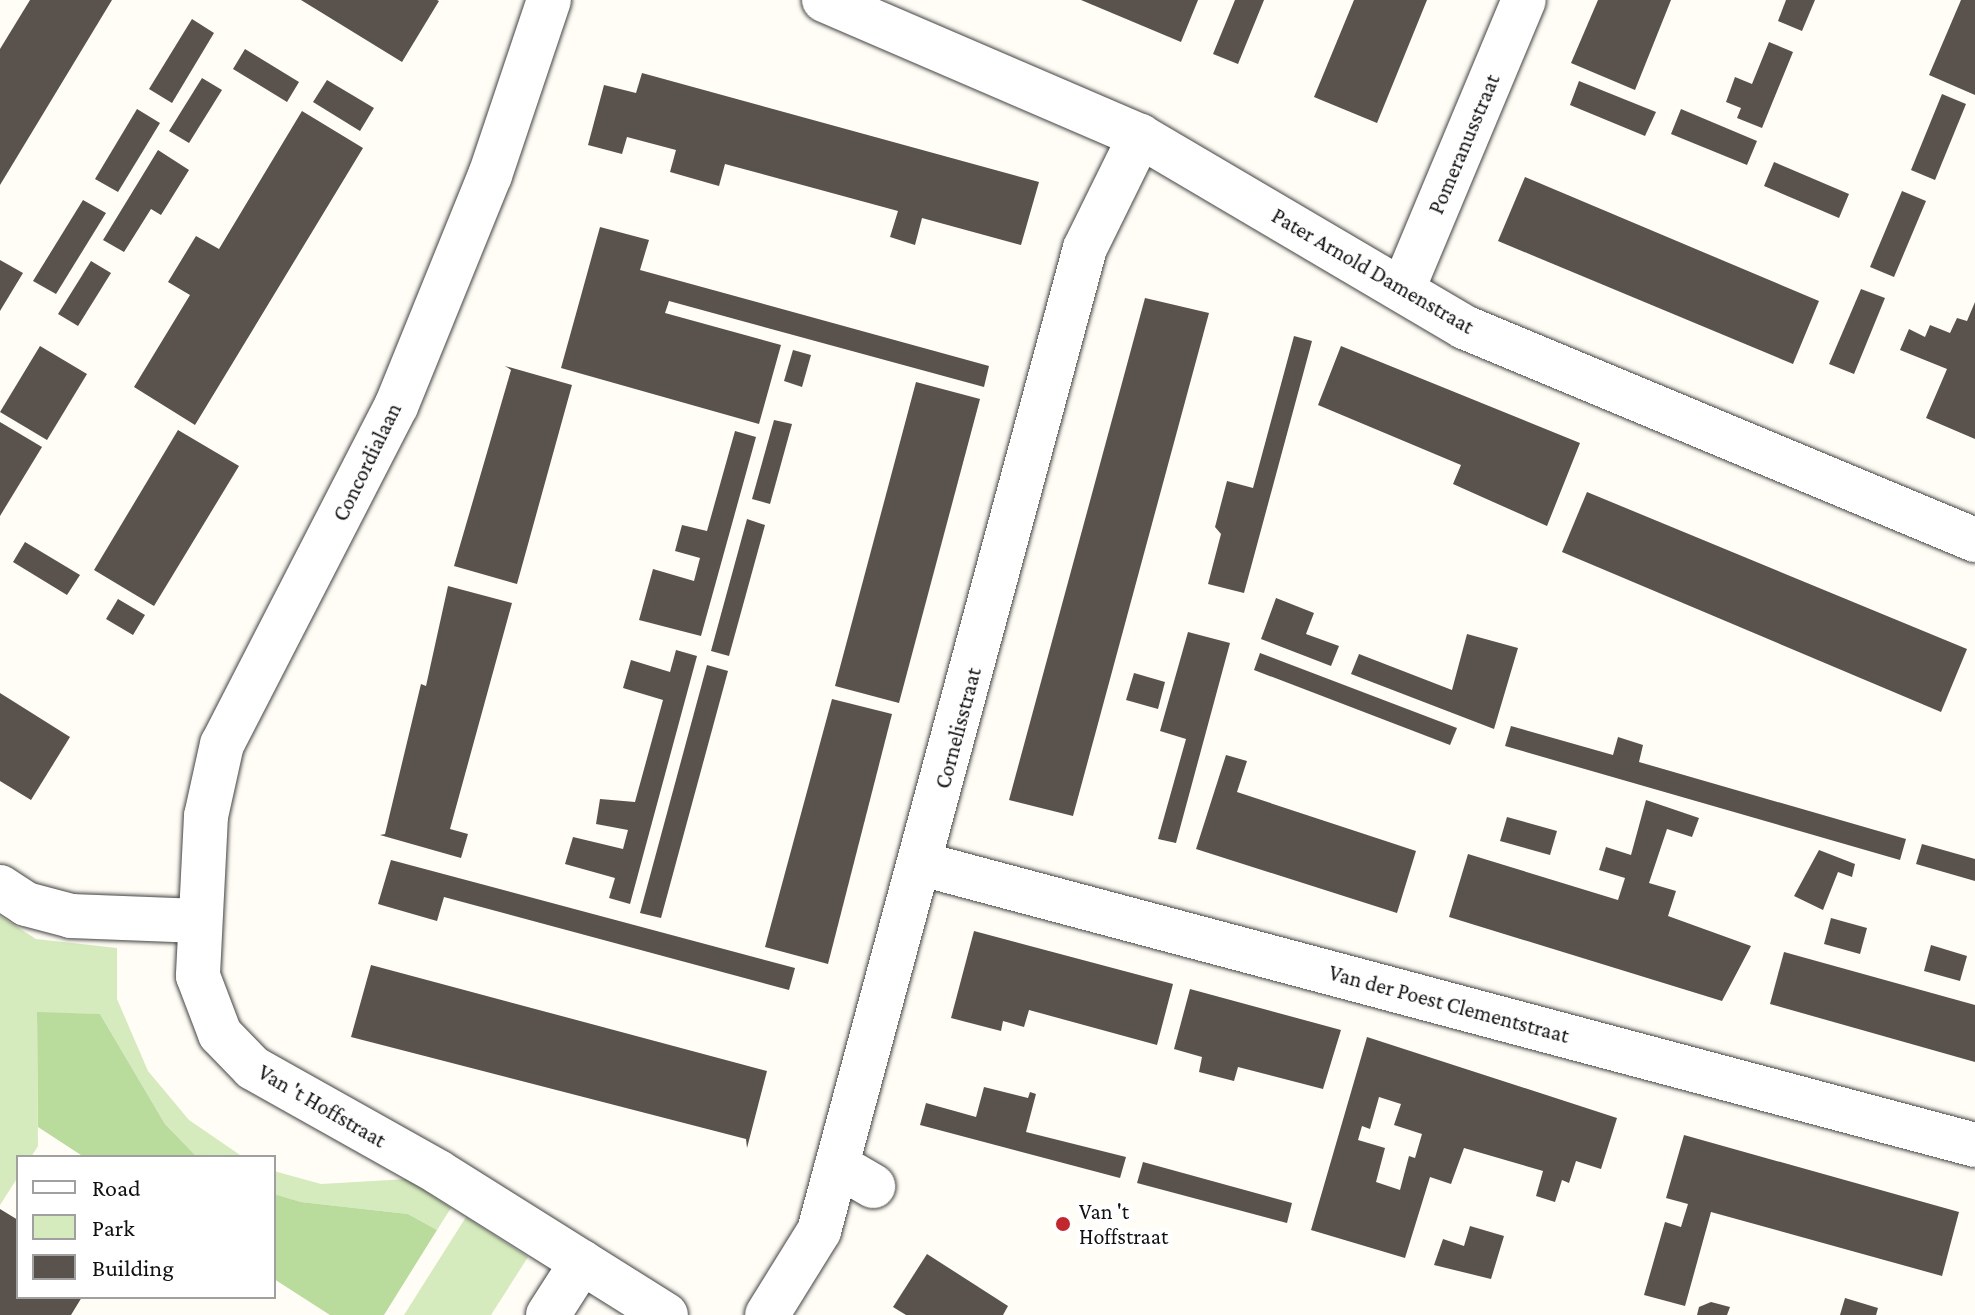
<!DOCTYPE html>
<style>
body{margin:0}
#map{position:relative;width:1975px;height:1315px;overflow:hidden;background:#fffdf5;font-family:"Crimson Pro",serif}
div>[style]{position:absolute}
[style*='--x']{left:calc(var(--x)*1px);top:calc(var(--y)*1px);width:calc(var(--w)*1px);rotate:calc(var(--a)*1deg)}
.green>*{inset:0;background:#d5ebbd}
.forest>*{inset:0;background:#b9dc9c}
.building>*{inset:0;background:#5a524d}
.roads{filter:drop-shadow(0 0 2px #444) drop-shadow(0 0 2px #444)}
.minor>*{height:44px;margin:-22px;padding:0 22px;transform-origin:22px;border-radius:22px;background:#fff}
.dots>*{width:22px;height:22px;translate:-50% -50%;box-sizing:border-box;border:4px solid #fff;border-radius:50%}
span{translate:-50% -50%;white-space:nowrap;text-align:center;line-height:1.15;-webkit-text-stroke:8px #fff;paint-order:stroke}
.street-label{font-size:22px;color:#111}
.poi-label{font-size:22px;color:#111}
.left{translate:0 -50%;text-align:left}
.legend{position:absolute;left:16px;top:1155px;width:260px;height:144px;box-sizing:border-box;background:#fff;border:2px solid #a0a0a0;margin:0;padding:10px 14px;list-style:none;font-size:24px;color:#111}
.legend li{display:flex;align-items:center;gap:16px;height:40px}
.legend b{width:40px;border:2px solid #a0a0a0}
</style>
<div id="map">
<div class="green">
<div style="clip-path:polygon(0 916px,36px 939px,117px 948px,117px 999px,148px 1071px,189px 1120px,243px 1157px,197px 1157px,165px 1124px,100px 1014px,37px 1013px,38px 1146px,31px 1157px,18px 1157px,18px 1177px,0 1205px)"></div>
<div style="clip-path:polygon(274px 1171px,321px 1184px,407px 1179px,451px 1208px,437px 1230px,408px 1214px,301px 1202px,274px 1194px)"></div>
<div style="clip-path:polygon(466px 1217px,528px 1257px,491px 1315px,404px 1315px)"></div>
</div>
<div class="forest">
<div style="clip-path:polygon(37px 1012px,100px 1014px,165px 1124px,197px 1157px,84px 1157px,38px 1127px)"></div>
<div style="clip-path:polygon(274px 1194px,301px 1202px,408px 1214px,437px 1230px,384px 1315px,330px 1315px,274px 1279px)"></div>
</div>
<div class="building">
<div style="clip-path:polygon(30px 0,112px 0,0 185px,0 49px)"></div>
<div style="clip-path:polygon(301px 0,437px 0,439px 1px,402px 62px)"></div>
<div style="clip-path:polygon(1081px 0,1198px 0,1181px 42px)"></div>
<div style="clip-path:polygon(1235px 0,1264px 0,1238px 64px,1213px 54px)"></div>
<div style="clip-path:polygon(1354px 0,1427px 0,1377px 123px,1314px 97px)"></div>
<div style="clip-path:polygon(1598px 0,1671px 0,1635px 90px,1571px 63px)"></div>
<div style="clip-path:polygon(1786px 0,1815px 0,1802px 31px,1778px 21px)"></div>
<div style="clip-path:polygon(1961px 0,1975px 0,1975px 95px,1929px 75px)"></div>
<div style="clip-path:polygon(192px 19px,214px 33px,172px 103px,149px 89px)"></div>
<div style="clip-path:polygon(1769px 42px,1793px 52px,1762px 128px,1737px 118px,1741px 108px,1726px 102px,1735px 77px,1752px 84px)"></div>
<div style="clip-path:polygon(245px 49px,299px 82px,287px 102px,233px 69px)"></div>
<div style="clip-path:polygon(642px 73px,1039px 182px,1021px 245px,922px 218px,915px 245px,890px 237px,898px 211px,725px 164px,719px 186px,670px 172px,676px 150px,627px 137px,622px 154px,588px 145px,604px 85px,636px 93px)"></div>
<div style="clip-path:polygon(202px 78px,222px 90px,189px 143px,169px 131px)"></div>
<div style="clip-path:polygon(327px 80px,374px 108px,360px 131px,313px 102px)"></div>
<div style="clip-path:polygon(1579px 81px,1656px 112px,1645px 136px,1570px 105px)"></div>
<div style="clip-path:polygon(1942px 94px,1966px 104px,1935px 180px,1911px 170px)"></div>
<div style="clip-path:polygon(137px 109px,160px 123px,118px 192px,95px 179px)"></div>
<div style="clip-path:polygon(1681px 109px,1757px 141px,1747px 165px,1671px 134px)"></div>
<div style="clip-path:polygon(302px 111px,363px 148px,195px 425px,134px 387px,190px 295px,168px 282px,196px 236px,219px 249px)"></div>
<div style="clip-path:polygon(158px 150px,189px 170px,161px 215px,151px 209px,124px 252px,103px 240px)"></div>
<div style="clip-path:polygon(1774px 162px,1849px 194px,1839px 218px,1764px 186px)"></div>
<div style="clip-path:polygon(1525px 177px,1819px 301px,1793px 364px,1498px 241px)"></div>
<div style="clip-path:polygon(1902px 191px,1926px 201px,1894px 277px,1870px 267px)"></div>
<div style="clip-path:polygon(83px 200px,106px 213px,56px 294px,33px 281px)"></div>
<div style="clip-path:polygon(600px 227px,649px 240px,640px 270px,989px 366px,984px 387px,669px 301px,665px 313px,781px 345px,759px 424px,561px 368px)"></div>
<div style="clip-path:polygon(0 260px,23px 273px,0 311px)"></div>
<div style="clip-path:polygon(91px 261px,111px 273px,78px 326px,58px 314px)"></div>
<div style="clip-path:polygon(1861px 289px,1885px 298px,1854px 374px,1829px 364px)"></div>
<div style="clip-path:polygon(1145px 298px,1209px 313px,1073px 816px,1009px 800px)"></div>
<div style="clip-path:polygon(1975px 302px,1975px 439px,1926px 418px,1947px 369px,1900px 350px,1909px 329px,1925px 337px,1930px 325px,1950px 333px,1957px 318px,1967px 321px)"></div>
<div style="clip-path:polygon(1294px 336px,1312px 341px,1244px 593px,1208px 584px,1221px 534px,1215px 527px,1227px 481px,1253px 488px)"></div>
<div style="clip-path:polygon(40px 346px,87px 374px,47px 440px,0 412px)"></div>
<div style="clip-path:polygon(1341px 346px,1580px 443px,1547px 526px,1453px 484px,1461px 465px,1318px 405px)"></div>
<div style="clip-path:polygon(793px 350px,811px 355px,802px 387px,784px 381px)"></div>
<div style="clip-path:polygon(505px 366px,572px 385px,517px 584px,454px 566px,511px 370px)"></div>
<div style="clip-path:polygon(916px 382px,980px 399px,899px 703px,835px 686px)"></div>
<div style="clip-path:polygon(774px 420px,792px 424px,770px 504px,752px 499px)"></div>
<div style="clip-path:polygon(0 422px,42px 447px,0 516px)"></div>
<div style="clip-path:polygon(178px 430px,239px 466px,154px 606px,94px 570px)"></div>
<div style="clip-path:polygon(735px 431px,756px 437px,701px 636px,639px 620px,653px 569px,694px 581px,700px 558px,675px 551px,682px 525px,707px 531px)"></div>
<div style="clip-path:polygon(1587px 492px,1967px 649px,1941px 712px,1562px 552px)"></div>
<div style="clip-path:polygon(747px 519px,765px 525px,729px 656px,711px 651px)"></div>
<div style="clip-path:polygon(25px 542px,80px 575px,67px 595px,13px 562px)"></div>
<div style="clip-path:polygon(448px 586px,512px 603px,450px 829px,468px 834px,461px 858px,380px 835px,385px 834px,421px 684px,426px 686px)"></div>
<div style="clip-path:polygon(1276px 598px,1314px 613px,1306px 634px,1339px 646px,1331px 666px,1261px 639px)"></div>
<div style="clip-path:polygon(118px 599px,145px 615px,133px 635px,106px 619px)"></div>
<div style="clip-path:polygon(1188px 632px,1230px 643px,1176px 843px,1158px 839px,1186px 739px,1160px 731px)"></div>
<div style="clip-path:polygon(1467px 634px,1518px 648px,1494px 729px,1351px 674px,1359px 654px,1452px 690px)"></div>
<div style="clip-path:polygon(676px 650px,697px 656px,630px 904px,609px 898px,615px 878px,565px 864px,573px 837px,623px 849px,628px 830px,596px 824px,600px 799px,635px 802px,663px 700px,623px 688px,631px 660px,670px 672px)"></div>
<div style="clip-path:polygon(1260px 653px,1457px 728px,1450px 745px,1254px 670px)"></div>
<div style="clip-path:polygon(707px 665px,728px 671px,661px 918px,640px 913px)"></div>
<div style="clip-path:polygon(1134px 673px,1165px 682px,1158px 709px,1126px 700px)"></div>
<div style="clip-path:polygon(0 693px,70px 737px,31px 800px,0 781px)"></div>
<div style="clip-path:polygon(832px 699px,892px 714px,828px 964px,765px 947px)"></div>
<div style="clip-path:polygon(1511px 726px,1613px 755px,1618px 737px,1643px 745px,1639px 762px,1906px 839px,1900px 860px,1505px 746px)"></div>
<div style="clip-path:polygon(1226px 755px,1247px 761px,1237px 792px,1416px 851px,1397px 913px,1196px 849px)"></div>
<div style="clip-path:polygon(1646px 800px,1699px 818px,1692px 837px,1667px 829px,1649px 883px,1676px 891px,1668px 916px,1751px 946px,1722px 1001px,1449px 917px,1468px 854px,1618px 900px,1625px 878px,1599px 870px,1606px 847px,1631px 855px)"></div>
<div style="clip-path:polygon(1507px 817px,1557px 831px,1550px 855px,1500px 841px)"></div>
<div style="clip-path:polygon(1922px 844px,1975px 859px,1975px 881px,1916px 864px)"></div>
<div style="clip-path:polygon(1819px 850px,1855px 864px,1852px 877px,1838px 872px,1823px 910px,1794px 896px)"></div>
<div style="clip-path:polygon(391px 860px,795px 968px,789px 990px,444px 897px,437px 921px,378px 904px)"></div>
<div style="clip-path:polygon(1831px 918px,1867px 928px,1860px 954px,1824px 944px)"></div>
<div style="clip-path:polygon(974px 931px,1173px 984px,1157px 1045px,1029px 1010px,1024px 1027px,1003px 1021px,1001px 1031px,951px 1018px)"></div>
<div style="clip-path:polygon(1931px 945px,1967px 956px,1960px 981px,1924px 971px)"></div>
<div style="clip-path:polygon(1784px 952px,1975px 1005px,1975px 1062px,1770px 1004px)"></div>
<div style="clip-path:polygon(371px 965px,767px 1071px,747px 1148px,746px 1139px,351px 1037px)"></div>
<div style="clip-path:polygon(1190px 989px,1341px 1030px,1323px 1089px,1238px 1067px,1234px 1081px,1199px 1072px,1202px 1057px,1174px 1049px)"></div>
<div style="clip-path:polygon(evenodd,1367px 1037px,1617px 1118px,1601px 1169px,1576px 1161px,1569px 1183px,1562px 1180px,1555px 1202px,1536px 1196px,1543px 1171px,1464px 1148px,1451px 1184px,1430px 1177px,1405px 1258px,1311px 1230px,1367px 1037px,1379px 1097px,1401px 1104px,1394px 1125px,1422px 1134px,1415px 1158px,1409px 1156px,1400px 1190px,1376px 1182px,1385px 1148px,1358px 1140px,1362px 1126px,1370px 1129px,1379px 1097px)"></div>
<div style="clip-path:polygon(984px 1087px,1028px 1098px,1030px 1092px,1036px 1094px,1026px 1132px,1126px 1157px,1120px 1178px,920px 1125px,926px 1103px,976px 1117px)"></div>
<div style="clip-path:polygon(1684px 1135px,1959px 1212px,1942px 1276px,1711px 1212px,1685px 1306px,1644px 1295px,1665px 1222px,1681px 1227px,1688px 1204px,1666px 1198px)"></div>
<div style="clip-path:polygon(1143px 1162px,1292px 1203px,1287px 1223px,1137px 1183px)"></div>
<div style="clip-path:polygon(0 1209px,18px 1220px,18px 1297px,82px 1297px,71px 1315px,0 1315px)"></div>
<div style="clip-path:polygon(1470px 1226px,1504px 1236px,1491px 1279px,1434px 1265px,1443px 1239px,1464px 1246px)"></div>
<div style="clip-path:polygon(927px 1254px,1008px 1306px,1003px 1315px,906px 1315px,893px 1307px)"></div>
<div style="clip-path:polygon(1845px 1298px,1878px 1308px,1876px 1315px,1840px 1315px)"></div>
<div style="clip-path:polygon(1711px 1302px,1730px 1307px,1727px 1315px,1697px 1315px,1699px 1307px)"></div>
</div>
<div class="roads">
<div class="minor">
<div style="--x:549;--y:0;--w:185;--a:108.6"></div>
<div style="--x:490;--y:175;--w:249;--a:112.1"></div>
<div style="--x:396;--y:406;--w:380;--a:117.2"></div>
<div style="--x:222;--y:744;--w:74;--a:102.5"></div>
<div style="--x:206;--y:816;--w:160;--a:92.9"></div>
<div style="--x:198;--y:976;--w:62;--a:69.2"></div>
<div style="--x:220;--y:1034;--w:47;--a:45.9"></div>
<div style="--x:253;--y:1068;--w:212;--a:29.3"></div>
<div style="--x:438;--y:1172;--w:269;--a:32.1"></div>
<div style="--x:824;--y:0;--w:344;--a:23.3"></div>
<div style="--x:1140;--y:136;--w:376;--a:30.5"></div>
<div style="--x:1464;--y:327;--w:554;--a:22.63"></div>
<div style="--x:1403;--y:289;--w:313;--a:-67.3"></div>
<div style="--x:922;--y:864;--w:1090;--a:14.94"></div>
<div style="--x:0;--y:887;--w:31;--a:33"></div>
<div style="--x:26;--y:904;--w:47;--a:14.9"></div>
<div style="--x:71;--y:916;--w:129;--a:2.2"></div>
<div style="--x:837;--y:1165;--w:42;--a:30.3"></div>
<div style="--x:548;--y:1315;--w:63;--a:-57.3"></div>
<div style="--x:767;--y:1315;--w:99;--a:-58.2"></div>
<div style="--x:819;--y:1231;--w:1018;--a:-74.86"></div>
<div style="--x:1085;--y:248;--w:125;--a:-63.8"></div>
</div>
</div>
<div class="dots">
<div style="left:1063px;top:1224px;background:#c4262e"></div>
</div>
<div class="street-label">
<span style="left:1464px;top:144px;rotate:-67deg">Pomeranusstraat</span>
<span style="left:1373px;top:271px;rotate:30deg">Pater Arnold Damenstraat</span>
<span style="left:367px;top:462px;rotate:-64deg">Concordialaan</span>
<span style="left:958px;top:728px;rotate:-75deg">Cornelisstraat</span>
<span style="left:1449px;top:1004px;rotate:15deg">Van der Poest Clementstraat</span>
<span style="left:322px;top:1106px;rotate:30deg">Van 't Hoffstraat</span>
</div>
<div class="poi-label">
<span class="left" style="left:1079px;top:1224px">Van 't<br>Hoffstraat</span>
</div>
<ul class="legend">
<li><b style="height:10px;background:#fff"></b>Road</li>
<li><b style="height:22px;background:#d5ebbd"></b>Park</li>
<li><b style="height:22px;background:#5a524d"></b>Building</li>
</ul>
</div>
